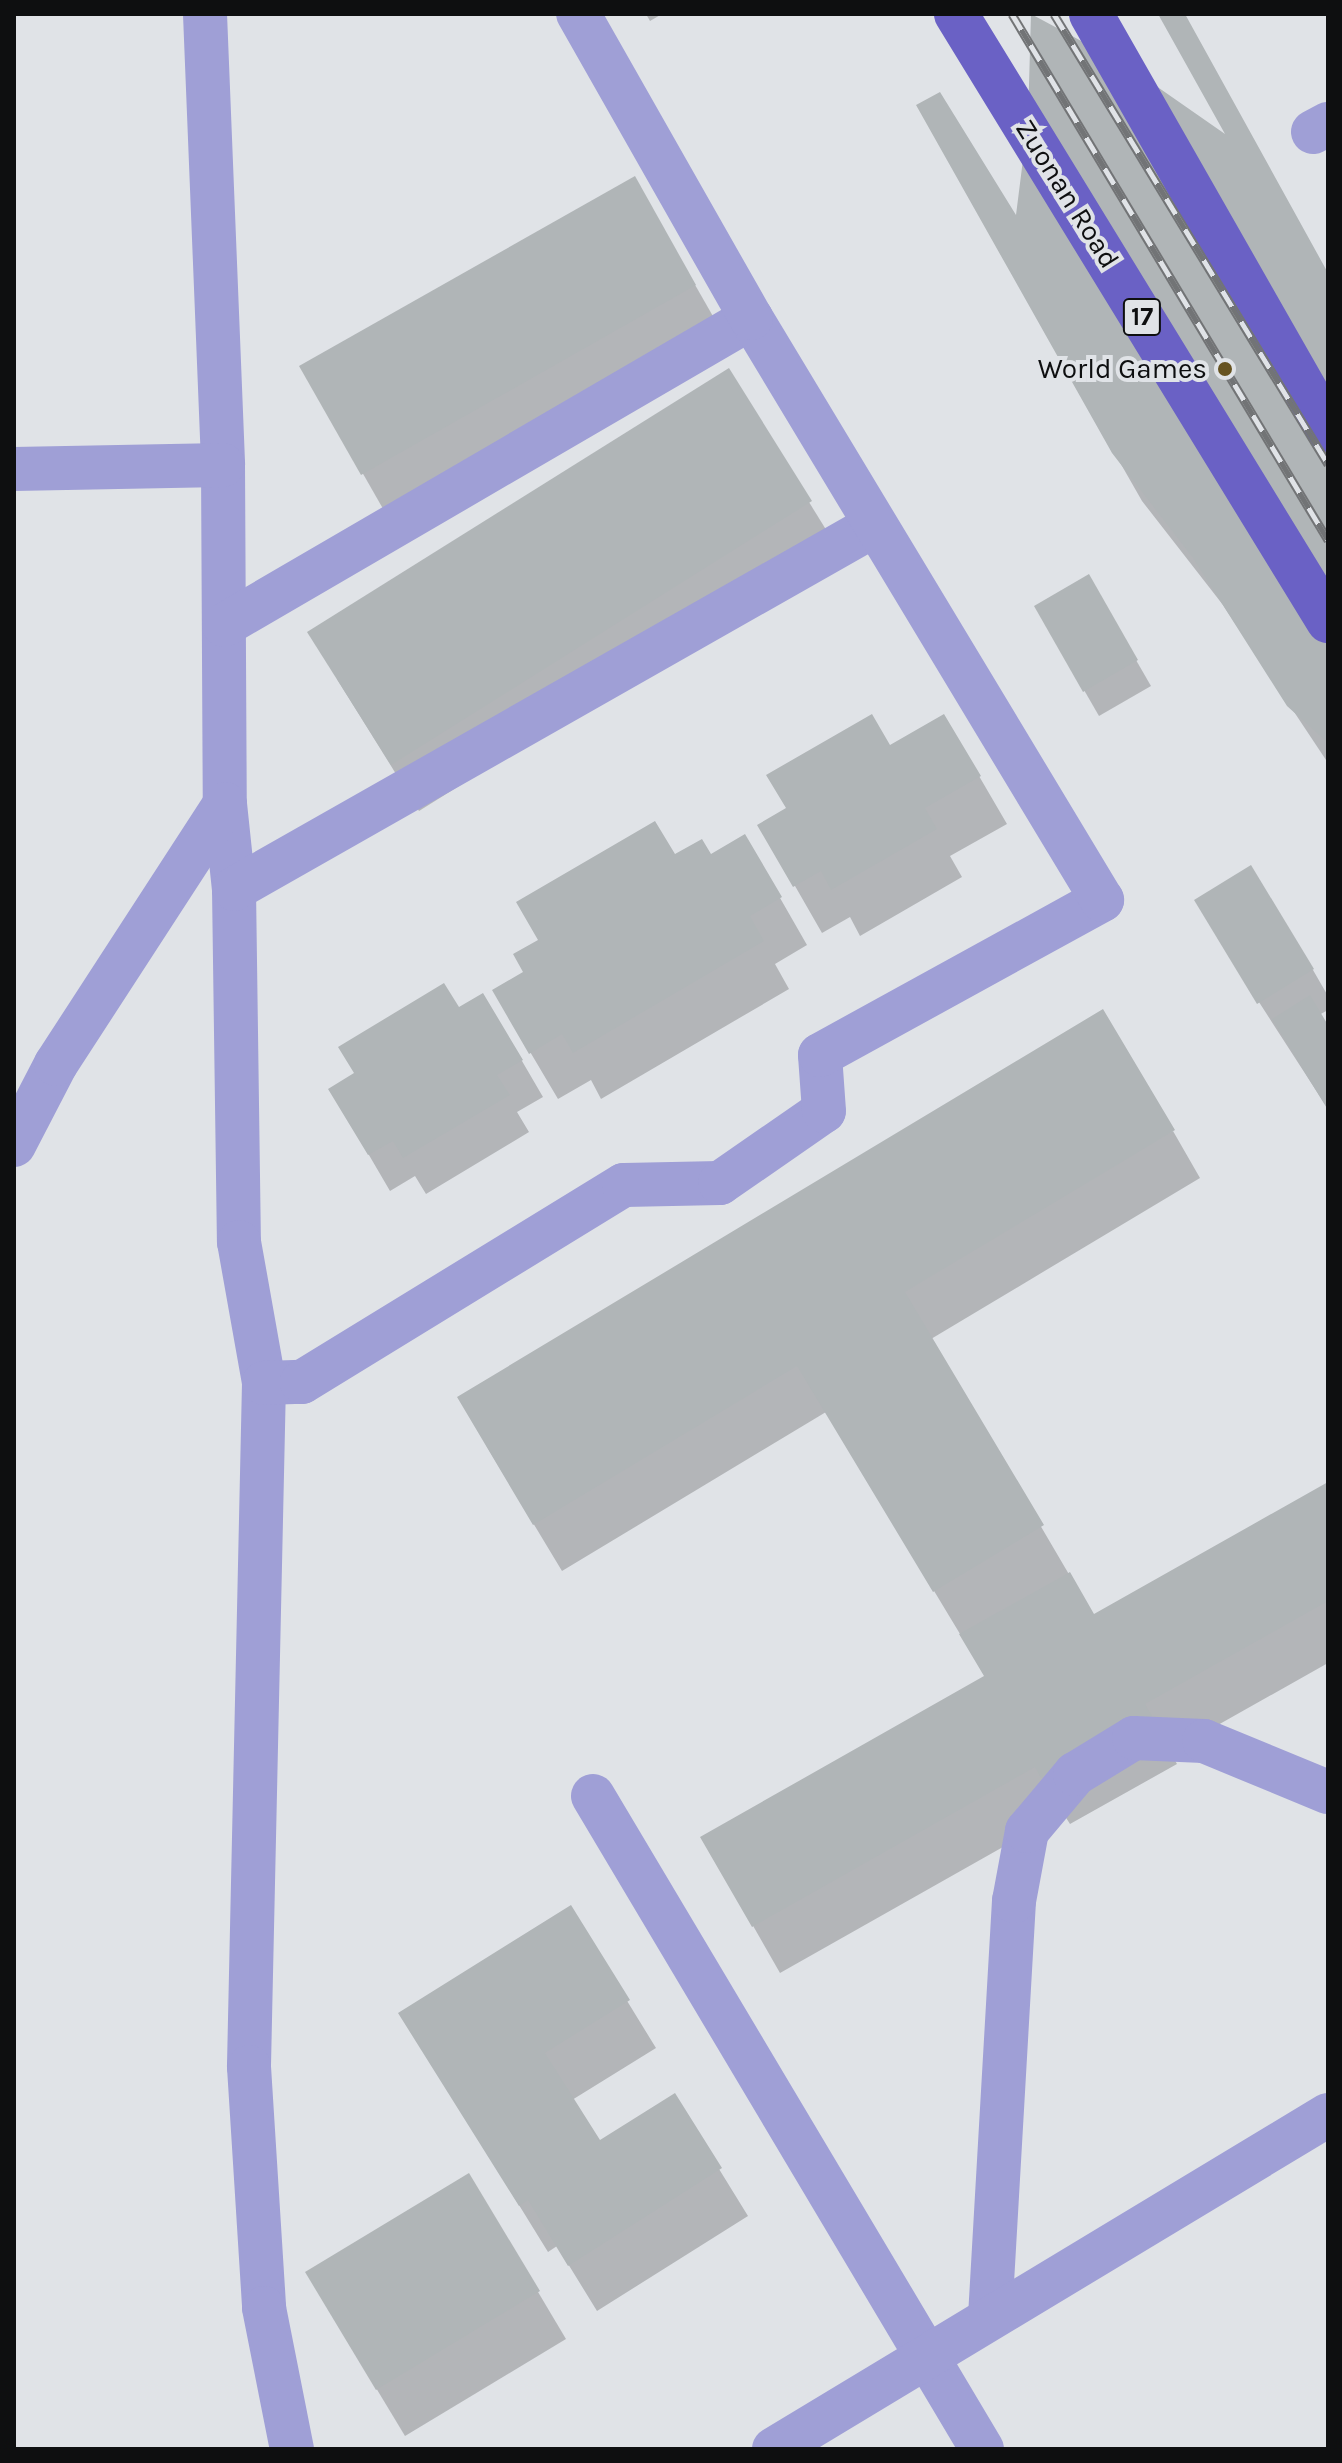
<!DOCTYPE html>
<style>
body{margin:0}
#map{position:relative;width:1342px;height:2463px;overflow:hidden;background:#e0e3e7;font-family:Karla,sans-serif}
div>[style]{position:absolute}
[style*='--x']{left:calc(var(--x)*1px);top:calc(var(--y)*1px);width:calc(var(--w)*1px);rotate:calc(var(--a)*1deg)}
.shadow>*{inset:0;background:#0003}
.building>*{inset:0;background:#b0b5b7}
.minor>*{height:44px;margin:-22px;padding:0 22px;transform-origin:22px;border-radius:22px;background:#9f9fd6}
.major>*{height:44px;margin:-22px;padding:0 22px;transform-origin:22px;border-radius:22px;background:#6a61c5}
.rail>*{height:9px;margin-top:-4.5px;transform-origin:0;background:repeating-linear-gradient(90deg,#e0e3e7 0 18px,#727476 0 36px);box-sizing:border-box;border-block:2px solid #727476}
.dots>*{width:22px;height:22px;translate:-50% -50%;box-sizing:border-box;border:4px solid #e0e3e7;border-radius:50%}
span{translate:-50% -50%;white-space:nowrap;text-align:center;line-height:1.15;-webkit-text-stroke:8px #e0e3e7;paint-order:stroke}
.shield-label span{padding:2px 6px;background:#e0e3e7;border:2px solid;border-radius:6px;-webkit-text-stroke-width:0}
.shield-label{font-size:26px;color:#0e0f10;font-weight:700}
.street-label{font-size:28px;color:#0e0f10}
.poi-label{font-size:28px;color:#0e0f10}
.right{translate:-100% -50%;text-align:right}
.frame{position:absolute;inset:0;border:16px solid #0e0f10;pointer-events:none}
</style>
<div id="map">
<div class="shadow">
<div style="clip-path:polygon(646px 14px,662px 14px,650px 21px)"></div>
<div style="clip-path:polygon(1161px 14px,1184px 14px,1328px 281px,1328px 763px,1223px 605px,1142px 501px,1114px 452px,1018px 220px,1231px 141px)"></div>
<div style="clip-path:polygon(634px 178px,722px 332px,390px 521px,302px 367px)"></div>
<div style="clip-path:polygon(728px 371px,838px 549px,419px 811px,337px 679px)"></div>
<div style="clip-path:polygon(1088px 577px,1151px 686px,1099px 716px,1036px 607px)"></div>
<div style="clip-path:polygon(944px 716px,1007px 824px,950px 856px,962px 877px,860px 936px,850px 917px,822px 933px,760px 825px)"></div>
<div style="clip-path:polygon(745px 837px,807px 945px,775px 964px,789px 989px,601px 1099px,591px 1080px,558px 1099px,494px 991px,526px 973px,675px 857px,710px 857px)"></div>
<div style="clip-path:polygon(1217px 937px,1313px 970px,1328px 996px,1328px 1010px,1319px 1015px,1328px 1029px,1328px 1109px)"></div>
<div style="clip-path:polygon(458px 1010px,522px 1061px,543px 1097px,517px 1112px,529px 1132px,426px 1194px,415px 1176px,390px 1191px,352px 1126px)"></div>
<div style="clip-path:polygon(1173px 1131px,1200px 1178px,931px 1339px,1094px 1617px,1328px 1484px,1328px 1663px,1170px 1752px,1177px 1764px,1070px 1824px,1063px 1813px,780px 1973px,703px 1838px,986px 1677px,826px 1412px,562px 1571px,486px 1445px)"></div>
<div style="clip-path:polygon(570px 1908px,656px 2048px,572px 2100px,599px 2143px,674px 2096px,748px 2216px,597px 2311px,557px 2246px,548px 2252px,401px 2014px)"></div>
<div style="clip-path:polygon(469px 2176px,566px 2339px,405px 2436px,335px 2320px)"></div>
</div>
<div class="building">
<div style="clip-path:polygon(1031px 14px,1126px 65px,1225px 134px,1158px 14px,1185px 14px,1328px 273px,1328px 743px,1287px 706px,1193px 558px,1112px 453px,916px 105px,940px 92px,1016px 215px,1028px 120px)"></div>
<div style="clip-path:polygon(635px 176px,696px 285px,361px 475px,299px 366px)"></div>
<div style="clip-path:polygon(729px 368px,812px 501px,391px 765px,307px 632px)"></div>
<div style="clip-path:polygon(1089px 574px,1138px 660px,1083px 692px,1034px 606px)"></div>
<div style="clip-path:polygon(872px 714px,890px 745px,944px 714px,981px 776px,925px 808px,937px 829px,831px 890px,821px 871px,793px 887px,757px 825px,786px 808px,766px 775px)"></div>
<div style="clip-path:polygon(655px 821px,675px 854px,702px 839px,711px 854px,745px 834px,782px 897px,750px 916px,764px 941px,573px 1053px,562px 1034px,529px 1054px,492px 990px,523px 972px,513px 954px,538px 940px,516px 902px)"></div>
<div style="clip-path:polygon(1251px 865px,1314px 969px,1257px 1004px,1194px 900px)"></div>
<div style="clip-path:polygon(444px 983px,459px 1007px,483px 993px,523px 1060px,497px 1075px,510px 1095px,403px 1158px,393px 1141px,368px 1155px,328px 1089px,354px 1073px,338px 1047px)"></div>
<div style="clip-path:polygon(1310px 995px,1328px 1025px,1328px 1110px,1272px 1019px)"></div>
<div style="clip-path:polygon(1103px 1009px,1175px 1130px,905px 1292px,1044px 1525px,933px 1592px,797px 1366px,533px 1525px,457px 1397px)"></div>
<div style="clip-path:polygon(1328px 1482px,1328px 1601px,1145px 1704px,1152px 1716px,1041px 1778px,1035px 1767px,752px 1927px,700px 1837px,984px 1676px,959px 1634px,1070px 1572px,1094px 1614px)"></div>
<div style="clip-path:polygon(571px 1905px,630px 2000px,545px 2053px,600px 2140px,675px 2093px,722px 2168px,568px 2266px,528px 2200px,519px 2206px,398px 2013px)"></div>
<div style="clip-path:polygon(469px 2173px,540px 2291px,376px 2390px,305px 2272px)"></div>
</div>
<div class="minor">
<div style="--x:205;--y:14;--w:451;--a:87.7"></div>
<div style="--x:223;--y:465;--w:339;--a:89.7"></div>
<div style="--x:225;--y:804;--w:85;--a:84"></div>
<div style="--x:234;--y:889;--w:353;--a:89.2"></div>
<div style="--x:239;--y:1242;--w:143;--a:79.9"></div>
<div style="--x:264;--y:1383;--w:684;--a:91.26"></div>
<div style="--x:249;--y:2067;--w:241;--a:86.4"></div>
<div style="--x:264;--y:2308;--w:144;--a:78.8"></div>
<div style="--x:1313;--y:132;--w:17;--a:-28"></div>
<div style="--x:14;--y:469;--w:209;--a:-1.1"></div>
<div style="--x:224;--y:625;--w:610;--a:-30.22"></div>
<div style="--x:234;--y:889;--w:737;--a:-29.59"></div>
<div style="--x:14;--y:1145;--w:91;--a:-62.6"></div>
<div style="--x:56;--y:1064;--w:310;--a:-57"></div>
<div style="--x:264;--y:1383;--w:38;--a:-2"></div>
<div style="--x:302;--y:1382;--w:377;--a:-31.5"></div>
<div style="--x:624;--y:1185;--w:96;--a:-1.2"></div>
<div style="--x:720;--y:1183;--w:126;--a:-34.7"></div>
<div style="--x:824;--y:1111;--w:56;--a:-94.1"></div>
<div style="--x:820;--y:1055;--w:322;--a:-28.8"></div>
<div style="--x:1102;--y:900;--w:680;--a:-121.09"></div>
<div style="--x:751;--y:318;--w:350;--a:-119.6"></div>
<div style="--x:593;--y:1796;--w:760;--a:59.22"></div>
<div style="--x:990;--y:2317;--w:417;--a:-86.7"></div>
<div style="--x:1014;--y:1901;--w:71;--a:-79.5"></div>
<div style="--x:1027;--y:1831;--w:75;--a:-49.9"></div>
<div style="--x:1075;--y:1774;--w:69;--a:-31.4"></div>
<div style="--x:1134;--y:1738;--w:70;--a:2.5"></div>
<div style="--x:1204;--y:1741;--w:134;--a:22.4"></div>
<div style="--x:774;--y:2449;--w:647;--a:-31.09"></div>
</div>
<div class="major">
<div style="--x:956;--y:14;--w:712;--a:58.5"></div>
<div style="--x:1091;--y:14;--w:479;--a:60.3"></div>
</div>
<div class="rail">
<div style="--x:1012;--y:14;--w:614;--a:59"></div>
<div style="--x:1054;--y:14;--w:527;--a:58.66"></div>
</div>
<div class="dots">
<div style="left:1225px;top:369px;background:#665321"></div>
</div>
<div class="shield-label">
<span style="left:1142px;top:317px">17</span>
</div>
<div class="street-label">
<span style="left:1067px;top:194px;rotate:58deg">Zuonan Road</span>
</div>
<div class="poi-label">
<span class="right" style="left:1207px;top:369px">World Games</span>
</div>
<div class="frame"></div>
</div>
